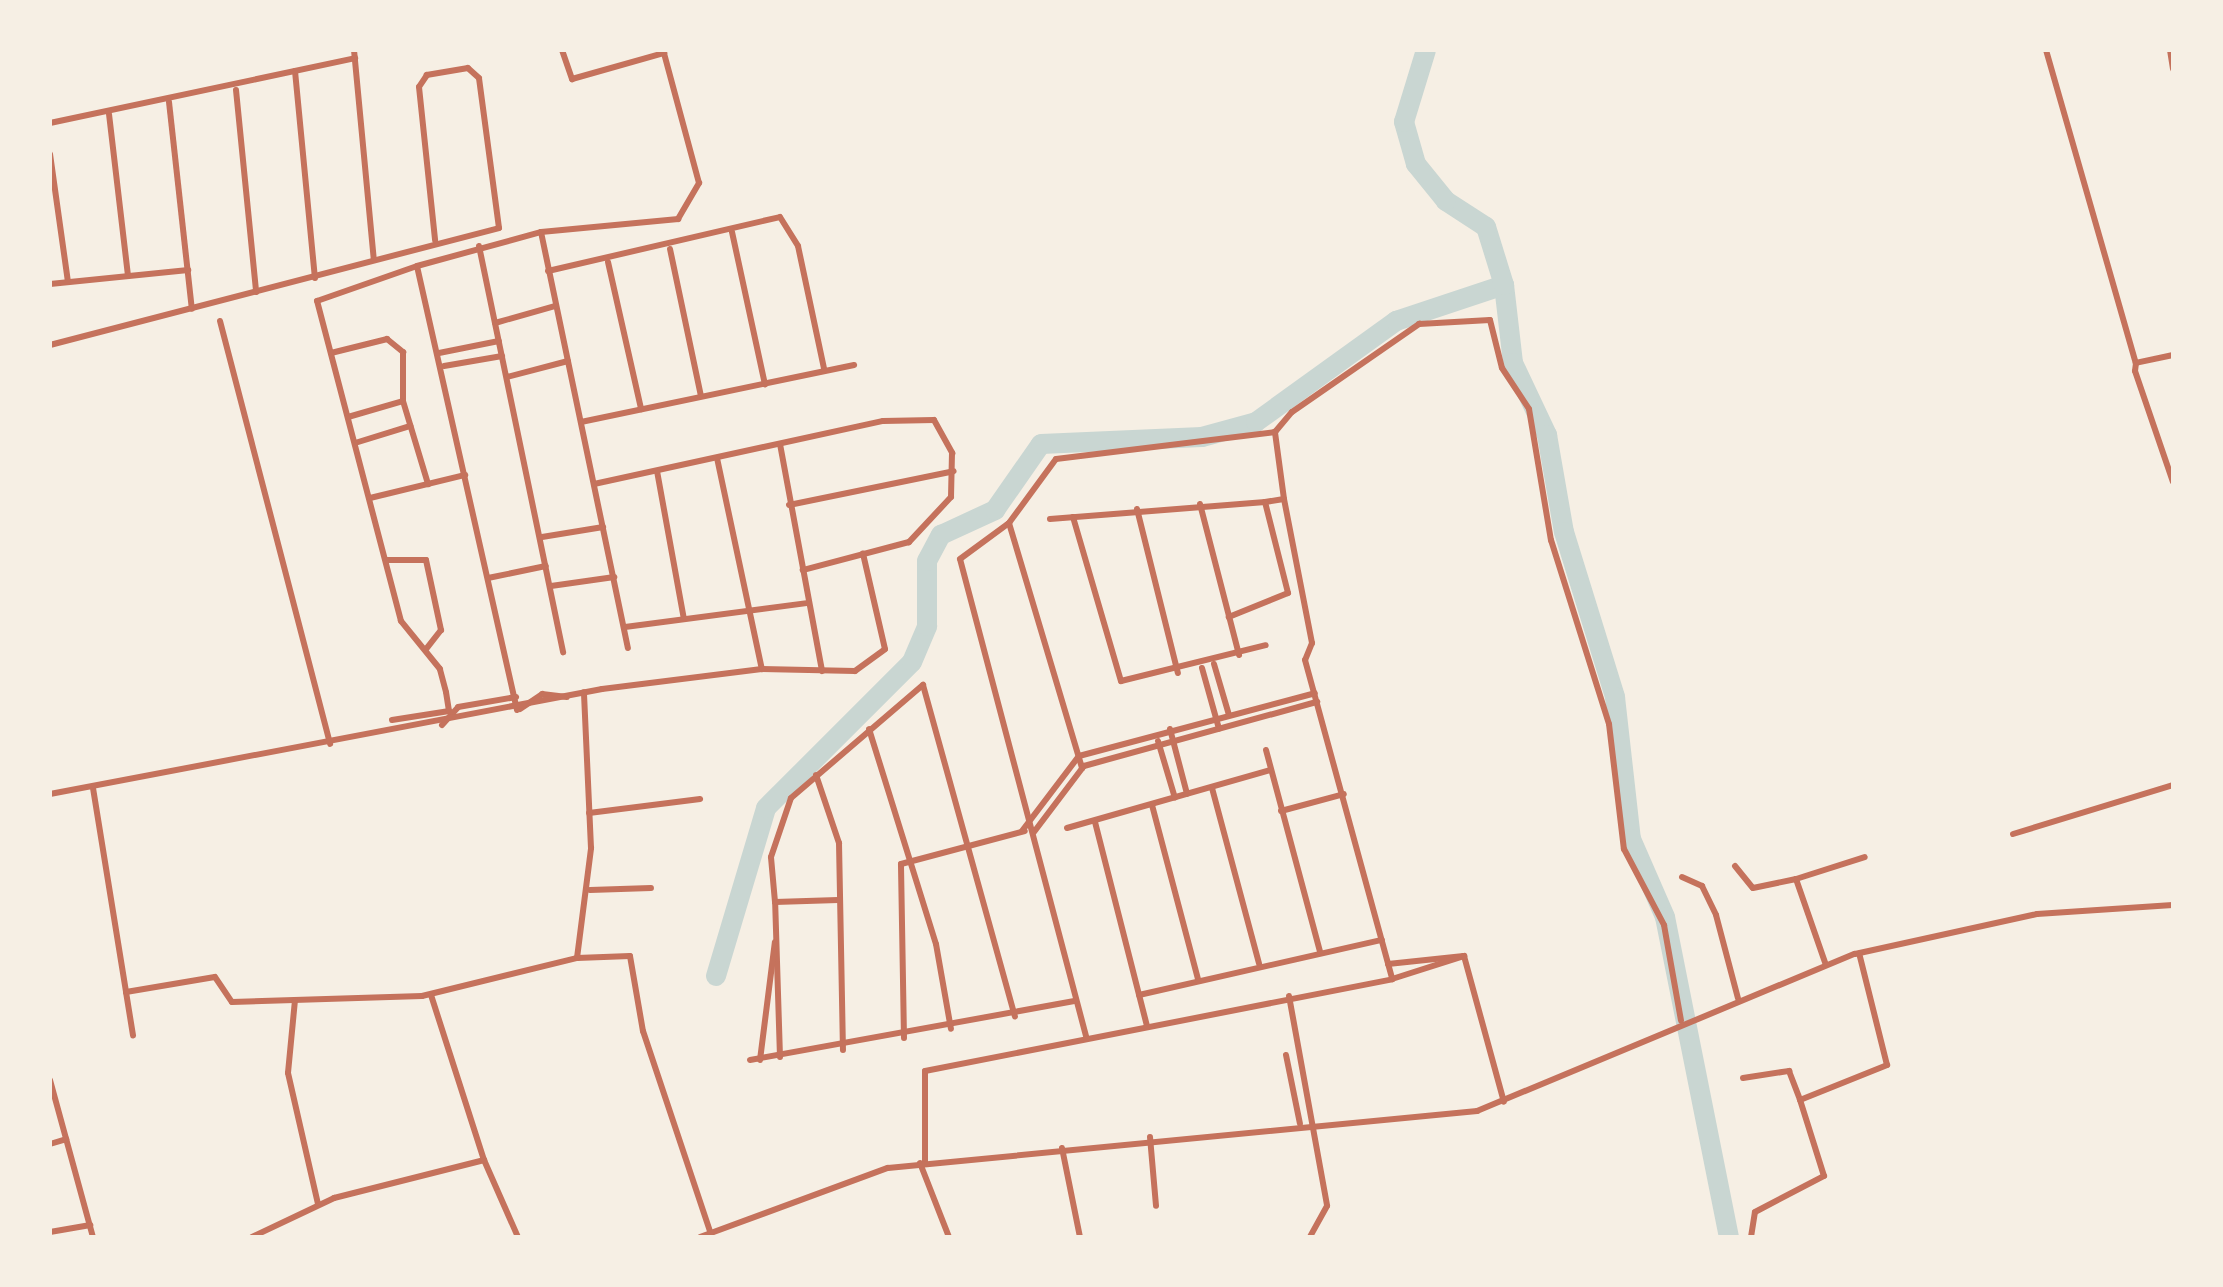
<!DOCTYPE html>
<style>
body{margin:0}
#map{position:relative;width:2223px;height:1287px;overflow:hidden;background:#f6efe4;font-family:Cabin,sans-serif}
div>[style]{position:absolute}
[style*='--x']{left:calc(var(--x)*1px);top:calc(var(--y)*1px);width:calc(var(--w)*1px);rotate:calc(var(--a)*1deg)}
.river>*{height:20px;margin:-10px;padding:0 10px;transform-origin:10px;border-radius:10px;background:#c9d6d2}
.minor>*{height:6px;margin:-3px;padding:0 3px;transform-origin:3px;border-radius:3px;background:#c5725c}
span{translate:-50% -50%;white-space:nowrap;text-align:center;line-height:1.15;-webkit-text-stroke:10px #f6efe4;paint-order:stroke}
.frame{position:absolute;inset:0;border:52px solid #f6efe4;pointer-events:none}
</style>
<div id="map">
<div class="river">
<div style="--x:1504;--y:285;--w:79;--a:83.4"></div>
<div style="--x:1513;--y:363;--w:80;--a:64.7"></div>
<div style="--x:1547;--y:435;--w:98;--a:80.1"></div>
<div style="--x:1564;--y:532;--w:173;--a:72.8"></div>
<div style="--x:1615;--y:697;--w:143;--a:83.6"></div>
<div style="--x:1631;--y:839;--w:85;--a:66.4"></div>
<div style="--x:1665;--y:917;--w:326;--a:78.7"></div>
<div style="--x:716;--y:976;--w:175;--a:-73.4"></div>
<div style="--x:766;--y:808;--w:206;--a:-45"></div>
<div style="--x:912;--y:662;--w:39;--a:-67"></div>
<div style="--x:927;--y:626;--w:65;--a:-90"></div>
<div style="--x:927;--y:561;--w:30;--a:-62"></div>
<div style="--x:941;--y:535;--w:60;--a:-24.8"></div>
<div style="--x:995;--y:510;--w:80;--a:-55.1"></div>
<div style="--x:1041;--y:444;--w:161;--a:-2.5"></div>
<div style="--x:1202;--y:437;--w:56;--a:-15.5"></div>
<div style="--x:1256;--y:422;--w:173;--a:-35.8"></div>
<div style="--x:1396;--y:321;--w:114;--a:-18.4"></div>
<div style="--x:1504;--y:285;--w:61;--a:-107.2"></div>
<div style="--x:1486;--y:227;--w:48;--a:-147"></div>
<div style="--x:1446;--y:201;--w:48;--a:-129"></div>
<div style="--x:1416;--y:164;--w:44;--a:-105.9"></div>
<div style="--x:1404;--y:122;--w:75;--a:-73"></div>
</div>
<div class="minor">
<div style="--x:354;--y:50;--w:211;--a:84.6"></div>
<div style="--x:562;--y:50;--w:31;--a:71"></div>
<div style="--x:572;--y:79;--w:96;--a:-15.8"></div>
<div style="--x:2046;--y:50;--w:326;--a:74"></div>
<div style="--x:2170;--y:50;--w:19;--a:81"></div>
<div style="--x:295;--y:71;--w:208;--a:84.5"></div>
<div style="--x:236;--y:90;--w:203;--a:84.3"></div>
<div style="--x:169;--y:102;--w:208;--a:83.7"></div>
<div style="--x:109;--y:114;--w:163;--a:83.3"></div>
<div style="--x:50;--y:123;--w:312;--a:-12"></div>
<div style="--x:50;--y:154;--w:129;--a:82"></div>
<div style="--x:541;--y:232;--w:425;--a:78.2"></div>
<div style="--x:732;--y:232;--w:156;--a:77.8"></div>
<div style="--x:479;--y:246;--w:415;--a:78.3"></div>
<div style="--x:670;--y:249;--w:150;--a:78.1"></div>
<div style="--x:608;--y:262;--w:151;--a:77.3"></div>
<div style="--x:548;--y:271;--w:238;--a:-13.1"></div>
<div style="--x:780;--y:217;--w:34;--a:58"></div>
<div style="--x:798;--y:246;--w:125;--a:78"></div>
<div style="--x:50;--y:284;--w:139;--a:-5.8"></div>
<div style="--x:220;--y:321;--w:437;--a:75.4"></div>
<div style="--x:495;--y:323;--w:62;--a:-15.8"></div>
<div style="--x:50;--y:345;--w:464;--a:-14.6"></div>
<div style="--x:499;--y:228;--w:151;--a:-97.6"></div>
<div style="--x:479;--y:78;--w:15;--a:-138"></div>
<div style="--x:468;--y:68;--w:42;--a:170.3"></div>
<div style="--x:427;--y:75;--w:14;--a:124"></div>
<div style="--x:419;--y:87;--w:154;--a:84"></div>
<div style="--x:331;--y:353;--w:58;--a:-14"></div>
<div style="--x:387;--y:339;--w:21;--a:39"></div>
<div style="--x:403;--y:352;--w:49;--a:90"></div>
<div style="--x:403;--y:401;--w:87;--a:73.2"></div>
<div style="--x:439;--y:353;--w:61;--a:-11.3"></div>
<div style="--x:2173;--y:355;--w:38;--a:168"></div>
<div style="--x:2136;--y:363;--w:8;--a:97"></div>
<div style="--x:2135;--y:371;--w:117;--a:71.1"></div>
<div style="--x:444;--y:366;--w:59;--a:-9.8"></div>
<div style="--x:507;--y:377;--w:63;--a:-14.7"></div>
<div style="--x:348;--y:417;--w:57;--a:-16.2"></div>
<div style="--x:581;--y:422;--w:279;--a:-11.8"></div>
<div style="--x:355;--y:443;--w:58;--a:-17.2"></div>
<div style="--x:780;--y:444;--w:231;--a:79.5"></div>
<div style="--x:717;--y:458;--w:216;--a:78"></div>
<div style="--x:657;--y:471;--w:150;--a:79.7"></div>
<div style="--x:594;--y:484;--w:296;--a:-12.3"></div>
<div style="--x:883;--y:421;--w:51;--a:-1.1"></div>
<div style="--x:934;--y:420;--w:38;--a:61"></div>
<div style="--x:952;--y:453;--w:44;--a:91.3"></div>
<div style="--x:951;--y:497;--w:62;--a:133"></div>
<div style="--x:909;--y:542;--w:110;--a:165.2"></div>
<div style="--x:370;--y:498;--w:98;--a:-13.6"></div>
<div style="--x:1284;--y:499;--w:147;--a:79"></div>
<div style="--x:1312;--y:643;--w:18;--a:112"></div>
<div style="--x:1305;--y:660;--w:331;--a:74.7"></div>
<div style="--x:1265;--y:502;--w:19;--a:-9"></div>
<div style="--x:1284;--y:499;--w:68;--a:-97.7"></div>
<div style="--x:1275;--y:432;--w:26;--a:-50"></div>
<div style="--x:1292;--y:412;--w:155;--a:-34.7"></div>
<div style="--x:1419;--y:324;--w:71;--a:-3.2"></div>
<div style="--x:1490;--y:320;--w:49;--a:76"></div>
<div style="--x:1502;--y:368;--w:49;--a:56.6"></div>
<div style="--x:1529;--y:409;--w:133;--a:80.5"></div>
<div style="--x:1551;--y:540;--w:193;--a:72.5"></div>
<div style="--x:1609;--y:724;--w:126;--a:83.2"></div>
<div style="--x:1624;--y:849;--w:86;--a:62.2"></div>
<div style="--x:1664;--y:925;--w:97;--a:79.9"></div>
<div style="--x:1200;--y:504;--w:156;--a:75.5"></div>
<div style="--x:789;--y:505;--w:168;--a:-11.6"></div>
<div style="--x:1137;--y:509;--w:169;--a:76"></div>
<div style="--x:1073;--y:517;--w:171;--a:73.7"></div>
<div style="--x:1121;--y:681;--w:149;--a:-13.9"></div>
<div style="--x:1050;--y:519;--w:216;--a:-4.5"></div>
<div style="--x:1265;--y:502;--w:94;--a:75.8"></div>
<div style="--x:1288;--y:593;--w:64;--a:157.9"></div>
<div style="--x:1009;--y:523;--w:256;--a:73.4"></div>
<div style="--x:542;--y:537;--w:62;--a:-9.3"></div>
<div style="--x:386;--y:560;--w:40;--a:0"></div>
<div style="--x:426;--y:560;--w:72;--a:77.9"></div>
<div style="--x:441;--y:630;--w:24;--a:128"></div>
<div style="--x:488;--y:578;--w:59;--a:-11.7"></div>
<div style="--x:551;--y:586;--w:64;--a:-8.1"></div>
<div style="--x:625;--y:627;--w:185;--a:-7.5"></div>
<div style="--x:1214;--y:664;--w:53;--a:73.6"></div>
<div style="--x:1202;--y:668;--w:63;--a:74.4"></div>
<div style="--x:520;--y:709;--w:27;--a:-34"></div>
<div style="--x:542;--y:694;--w:25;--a:7"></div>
<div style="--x:517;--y:710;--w:455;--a:-102.7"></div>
<div style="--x:417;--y:266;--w:129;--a:-15.3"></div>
<div style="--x:541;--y:232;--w:138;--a:-5.4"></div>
<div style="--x:678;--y:219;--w:42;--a:-59.7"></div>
<div style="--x:699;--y:183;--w:138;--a:-105.1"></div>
<div style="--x:392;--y:720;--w:58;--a:-9"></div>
<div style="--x:449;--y:711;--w:19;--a:-99"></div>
<div style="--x:446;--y:692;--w:24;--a:-105"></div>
<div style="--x:440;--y:669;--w:62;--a:-129.1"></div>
<div style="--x:401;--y:621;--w:331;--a:-104.7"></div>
<div style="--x:317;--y:301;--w:106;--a:-19.3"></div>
<div style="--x:442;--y:725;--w:24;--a:-48"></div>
<div style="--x:458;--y:707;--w:59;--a:-9.8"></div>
<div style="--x:869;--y:729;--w:225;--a:72.7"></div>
<div style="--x:936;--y:944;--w:86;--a:80"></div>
<div style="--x:1170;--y:729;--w:67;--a:75.3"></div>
<div style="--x:1158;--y:741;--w:59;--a:73.4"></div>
<div style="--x:1266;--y:750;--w:209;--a:75"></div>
<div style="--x:816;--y:775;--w:72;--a:71.3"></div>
<div style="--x:839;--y:843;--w:207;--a:88.9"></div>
<div style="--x:93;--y:788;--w:207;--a:80.8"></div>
<div style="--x:126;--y:992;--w:90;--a:-9.6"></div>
<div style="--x:215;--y:977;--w:30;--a:56"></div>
<div style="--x:232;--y:1002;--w:190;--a:-1.8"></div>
<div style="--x:422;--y:996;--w:160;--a:-13.8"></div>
<div style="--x:577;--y:958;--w:53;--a:-2.2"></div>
<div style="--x:630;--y:956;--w:76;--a:80.2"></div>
<div style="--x:643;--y:1031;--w:211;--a:71.5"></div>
<div style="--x:1212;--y:788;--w:182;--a:75"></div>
<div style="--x:50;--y:794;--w:562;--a:-10.77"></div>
<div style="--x:602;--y:689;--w:161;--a:-7.1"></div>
<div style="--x:762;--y:669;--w:93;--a:1.2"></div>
<div style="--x:855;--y:671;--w:37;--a:-36"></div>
<div style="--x:885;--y:649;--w:98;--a:-103"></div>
<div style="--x:1152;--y:805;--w:180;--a:75.2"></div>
<div style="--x:1281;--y:811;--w:65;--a:-15.1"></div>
<div style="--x:589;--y:813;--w:112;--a:-7.2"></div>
<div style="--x:1095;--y:822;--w:211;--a:75.7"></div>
<div style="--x:1067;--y:828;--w:211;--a:-15.9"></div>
<div style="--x:1022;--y:831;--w:94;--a:-52.8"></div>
<div style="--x:1079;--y:756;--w:244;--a:-14.9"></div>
<div style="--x:1034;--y:832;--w:83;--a:-52.9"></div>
<div style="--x:1084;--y:766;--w:242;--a:-15.4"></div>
<div style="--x:2013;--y:834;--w:167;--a:-17"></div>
<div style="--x:1735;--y:866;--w:28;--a:51"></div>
<div style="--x:1753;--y:888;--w:44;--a:-11.8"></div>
<div style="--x:1796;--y:879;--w:91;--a:70.8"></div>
<div style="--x:1682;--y:877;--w:22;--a:24"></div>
<div style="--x:1702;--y:886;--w:32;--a:64"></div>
<div style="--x:1716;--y:915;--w:86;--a:75.2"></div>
<div style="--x:1796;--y:879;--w:72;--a:-17.7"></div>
<div style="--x:590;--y:890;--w:61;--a:-1.9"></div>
<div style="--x:775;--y:902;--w:45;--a:-95.1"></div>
<div style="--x:771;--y:857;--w:62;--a:-71.3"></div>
<div style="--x:791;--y:798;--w:174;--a:-40.6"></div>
<div style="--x:923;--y:685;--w:344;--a:74.5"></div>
<div style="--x:577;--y:958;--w:111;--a:-82.7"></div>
<div style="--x:591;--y:848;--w:156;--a:-92.6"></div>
<div style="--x:1388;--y:964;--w:76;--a:-6"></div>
<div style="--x:126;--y:992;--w:44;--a:80.8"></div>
<div style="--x:431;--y:995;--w:173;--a:72.2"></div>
<div style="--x:1139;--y:995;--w:249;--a:-12.8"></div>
<div style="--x:1289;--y:996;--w:213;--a:79.7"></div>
<div style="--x:1327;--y:1206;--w:35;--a:119"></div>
<div style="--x:295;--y:1000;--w:73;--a:95.5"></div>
<div style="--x:288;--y:1073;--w:134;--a:77.1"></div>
<div style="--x:1086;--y:1036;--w:493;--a:-104.8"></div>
<div style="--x:960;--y:559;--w:61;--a:-36.3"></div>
<div style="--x:1009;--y:523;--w:79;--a:-53.7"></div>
<div style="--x:1056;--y:459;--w:221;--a:-7"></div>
<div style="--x:904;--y:1038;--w:174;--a:-91"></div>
<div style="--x:901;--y:864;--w:128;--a:-14.9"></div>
<div style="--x:1286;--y:1055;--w:70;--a:78.5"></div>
<div style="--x:780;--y:1057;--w:155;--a:-91.8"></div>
<div style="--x:775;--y:902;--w:63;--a:-1.8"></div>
<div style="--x:750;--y:1060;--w:331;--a:-10.3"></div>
<div style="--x:760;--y:1060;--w:119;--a:-82.8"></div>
<div style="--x:1743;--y:1078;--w:47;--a:-8.7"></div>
<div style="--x:1789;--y:1071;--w:31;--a:69"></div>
<div style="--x:50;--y:1080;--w:163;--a:74.7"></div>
<div style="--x:1150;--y:1137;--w:69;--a:85"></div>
<div style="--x:50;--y:1144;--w:17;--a:-17"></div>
<div style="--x:1062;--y:1148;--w:91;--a:78.6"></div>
<div style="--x:925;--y:1162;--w:91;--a:-90"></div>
<div style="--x:925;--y:1071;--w:476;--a:-11.1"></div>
<div style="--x:1392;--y:979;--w:76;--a:-17.7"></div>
<div style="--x:1464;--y:956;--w:151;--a:74.7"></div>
<div style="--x:920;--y:1163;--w:79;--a:68.6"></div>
<div style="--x:50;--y:1232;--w:41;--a:-9.9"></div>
<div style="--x:252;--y:1237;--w:91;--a:-25.4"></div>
<div style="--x:334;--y:1198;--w:155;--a:-14.2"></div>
<div style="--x:484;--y:1160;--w:84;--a:66.2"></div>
<div style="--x:700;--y:1237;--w:200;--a:-20.2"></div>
<div style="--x:888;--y:1168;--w:592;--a:-5.53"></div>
<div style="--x:1477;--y:1111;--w:409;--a:-22.6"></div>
<div style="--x:1855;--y:954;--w:186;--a:-12.4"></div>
<div style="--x:2037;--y:914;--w:136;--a:-3.8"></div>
<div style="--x:1751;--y:1237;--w:25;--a:-81"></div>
<div style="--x:1755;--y:1212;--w:78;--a:-27.6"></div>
<div style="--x:1824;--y:1176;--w:80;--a:-107.5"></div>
<div style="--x:1800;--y:1100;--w:94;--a:-21.9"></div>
<div style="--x:1887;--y:1065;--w:115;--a:-104"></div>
</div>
<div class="frame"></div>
</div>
